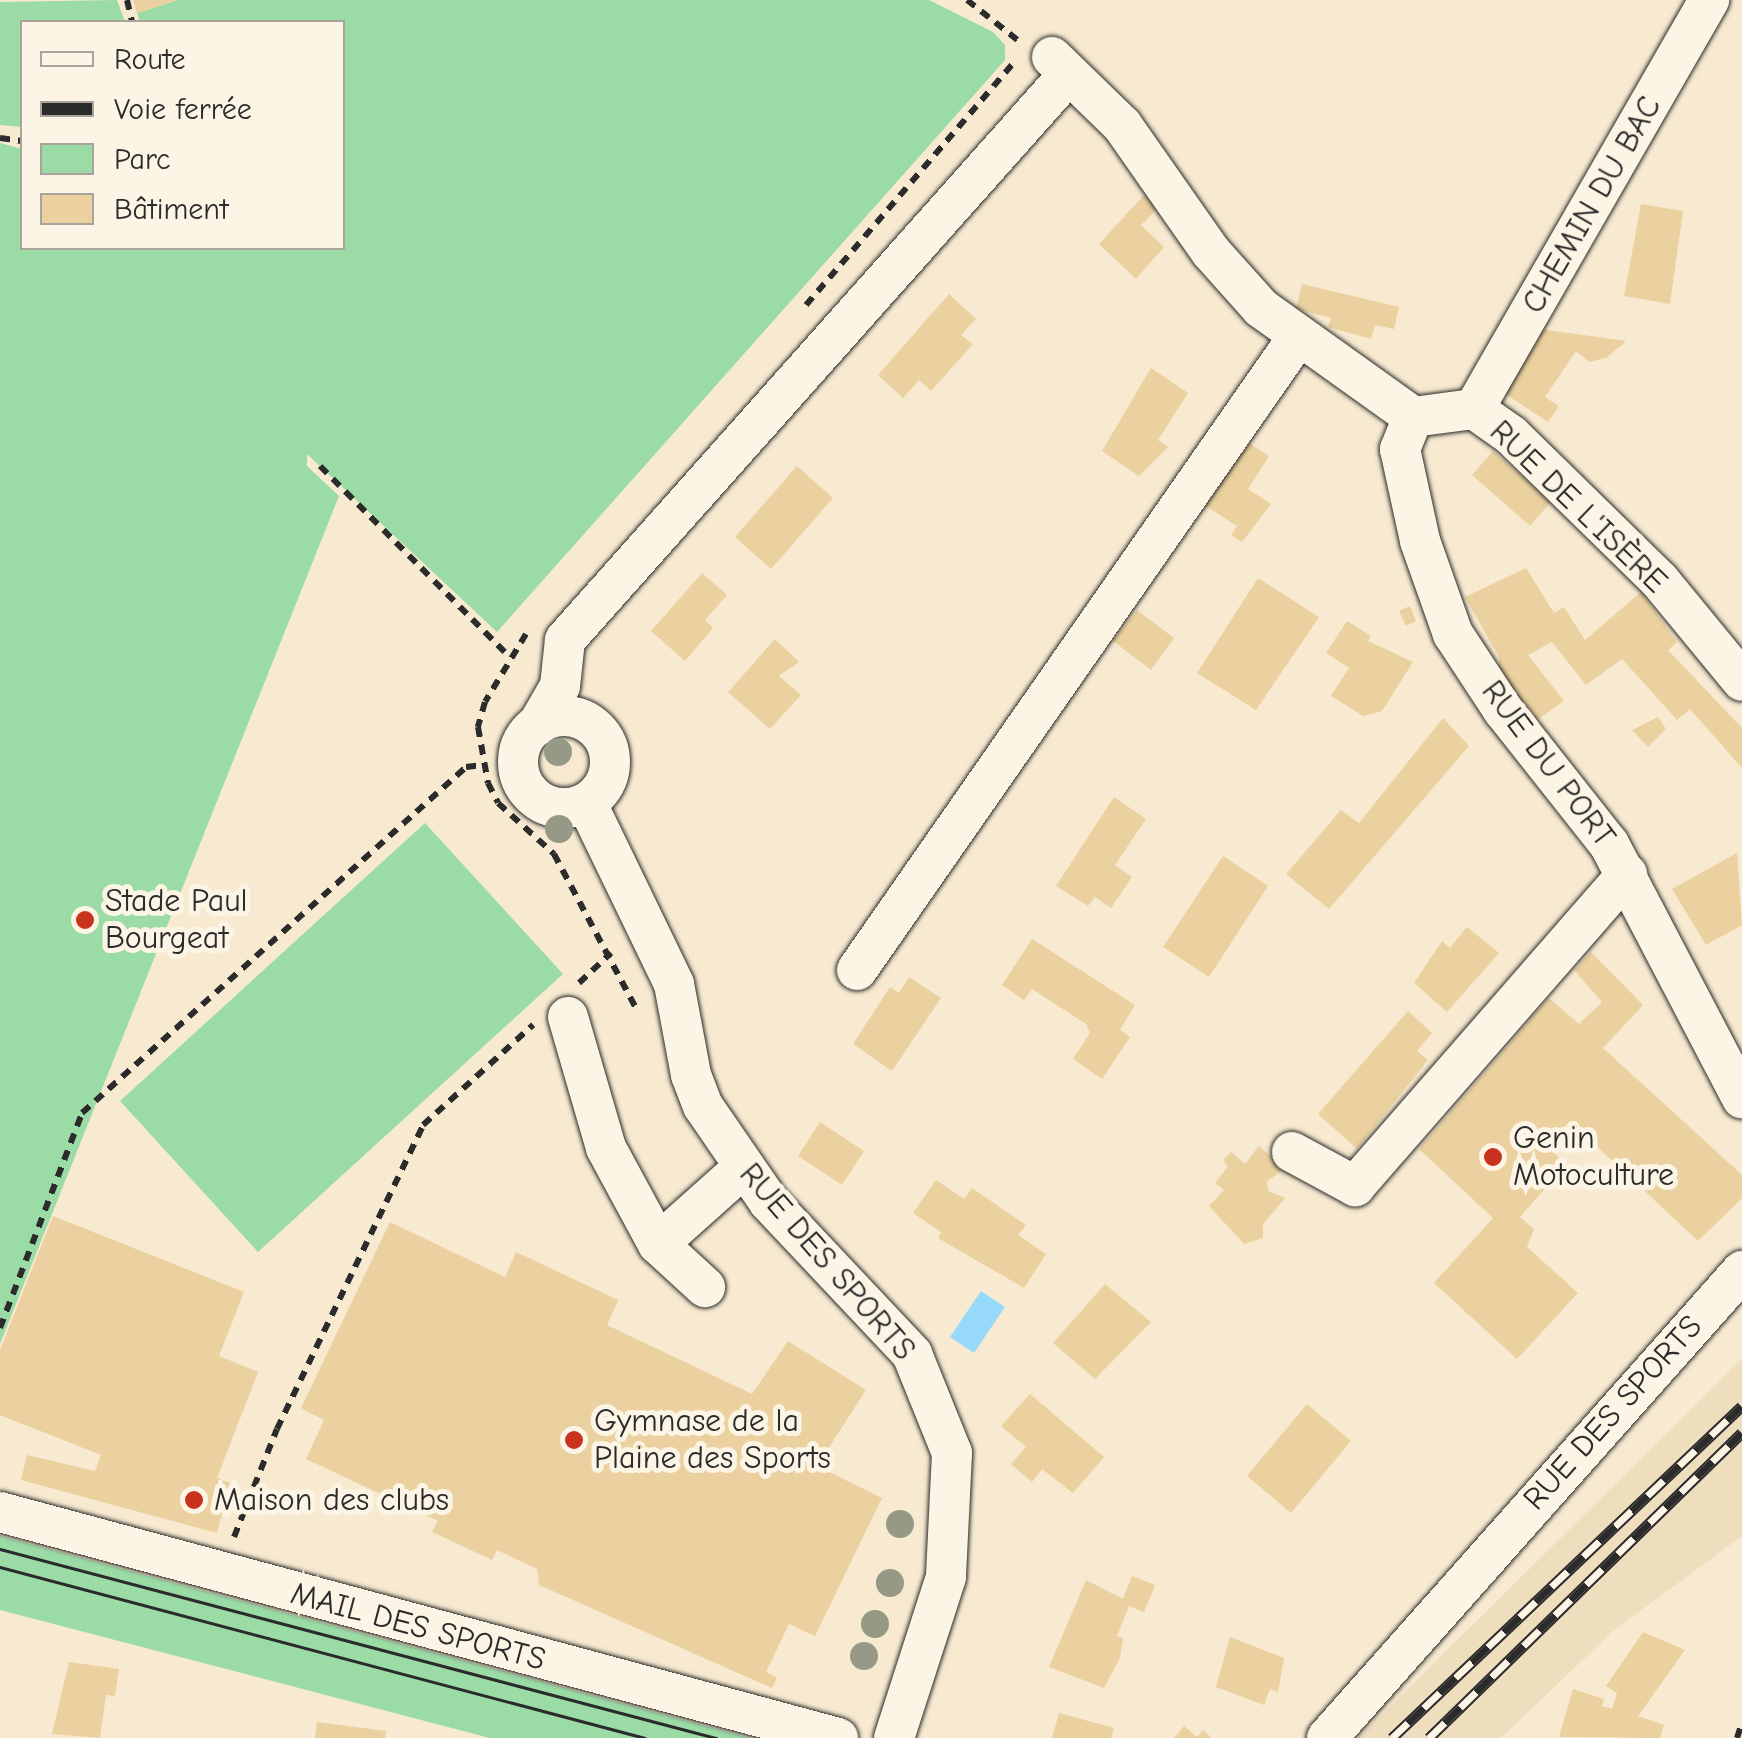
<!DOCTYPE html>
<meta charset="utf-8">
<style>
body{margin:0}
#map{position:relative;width:1742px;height:1738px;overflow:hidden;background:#f7ead0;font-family:"Comic Neue",sans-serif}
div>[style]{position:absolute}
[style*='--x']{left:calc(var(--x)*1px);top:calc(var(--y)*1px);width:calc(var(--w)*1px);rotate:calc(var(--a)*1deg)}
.built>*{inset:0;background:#efdebe}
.green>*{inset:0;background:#9bdca6}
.water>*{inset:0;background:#96d9f8}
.building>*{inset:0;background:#ead19f}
.path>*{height:6px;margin-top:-3px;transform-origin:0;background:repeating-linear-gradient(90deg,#2b2b2b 0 10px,transparent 0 18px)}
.roads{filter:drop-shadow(0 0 2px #2b2b2b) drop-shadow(0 0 2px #2b2b2b)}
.minor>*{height:40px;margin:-20px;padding:0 20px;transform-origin:20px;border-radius:20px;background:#fcf5e5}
.minor>.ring{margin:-20px;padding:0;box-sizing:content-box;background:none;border:40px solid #fcf5e5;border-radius:50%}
.tram>*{height:2.5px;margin:-1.25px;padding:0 1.25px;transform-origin:1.25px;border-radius:1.25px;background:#2b2b2b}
.rail>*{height:11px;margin-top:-5.5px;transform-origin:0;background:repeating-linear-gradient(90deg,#fcf5e5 0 22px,#2b2b2b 0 44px);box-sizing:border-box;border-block:2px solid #2b2b2b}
.trees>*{width:28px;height:28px;margin:-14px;border-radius:50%;background:#969986}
.dots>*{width:28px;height:28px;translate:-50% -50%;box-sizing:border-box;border:5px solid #fcf5e5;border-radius:50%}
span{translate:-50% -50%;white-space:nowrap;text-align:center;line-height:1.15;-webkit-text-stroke:10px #fcf5e5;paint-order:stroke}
.street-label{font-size:32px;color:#2b2b2b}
.poi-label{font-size:32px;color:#2b2b2b}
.left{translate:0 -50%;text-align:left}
.legend{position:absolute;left:20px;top:20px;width:325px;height:230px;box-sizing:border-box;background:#fcf5e5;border:2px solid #a8a49b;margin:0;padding:12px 18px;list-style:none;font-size:30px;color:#2b2b2b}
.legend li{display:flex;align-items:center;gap:20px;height:50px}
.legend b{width:50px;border:2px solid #a8a49b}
</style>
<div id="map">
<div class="built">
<div style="clip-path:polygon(1742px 1359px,1742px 1536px,1613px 1631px,1501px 1738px,1358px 1738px)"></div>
</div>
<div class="green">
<div style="clip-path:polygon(117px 0,125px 22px,22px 22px,22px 127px,0 125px,0 2px)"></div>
<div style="clip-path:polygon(178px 0,929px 0,993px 32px,1005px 45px,1005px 60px,497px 632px,307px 454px,307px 466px,339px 496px,0 1344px,0 143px,22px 149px,22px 248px,342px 248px,342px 22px,140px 22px,137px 13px)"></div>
<div style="clip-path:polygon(425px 823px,563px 974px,258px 1252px,120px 1101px)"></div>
<div style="clip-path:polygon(0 1536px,750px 1738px,490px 1738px,0 1610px)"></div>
</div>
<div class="water">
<div style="clip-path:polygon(981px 1291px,1005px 1307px,974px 1353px,950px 1337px)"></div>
</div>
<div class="building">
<div style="clip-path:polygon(133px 0,175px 0,175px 1px,137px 13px)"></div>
<div style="clip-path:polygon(1144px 195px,1158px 208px,1141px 225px,1164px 247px,1136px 279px,1099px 244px)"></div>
<div style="clip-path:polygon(1641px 204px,1683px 211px,1670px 304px,1624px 296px)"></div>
<div style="clip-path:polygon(1302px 284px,1399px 307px,1394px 329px,1375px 325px,1371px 339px,1328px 327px,1331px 318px,1296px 309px)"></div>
<div style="clip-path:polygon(949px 294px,976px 319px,961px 335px,973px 344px,931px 391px,919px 380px,903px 398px,878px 375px)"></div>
<div style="clip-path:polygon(1532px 328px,1626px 341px,1606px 358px,1589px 362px,1576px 351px,1545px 397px,1559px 406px,1548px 422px,1504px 393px)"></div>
<div style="clip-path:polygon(1151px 368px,1188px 393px,1158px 440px,1168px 447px,1139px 476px,1102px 451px)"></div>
<div style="clip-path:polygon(1232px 432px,1269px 456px,1248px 489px,1271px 504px,1242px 542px,1231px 535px,1237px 526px,1199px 502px)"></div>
<div style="clip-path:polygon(1493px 451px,1551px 502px,1530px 526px,1472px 475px)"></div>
<div style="clip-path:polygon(797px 466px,833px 498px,771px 569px,735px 537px)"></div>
<div style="clip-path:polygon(1526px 568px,1554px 613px,1564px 607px,1585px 640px,1641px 592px,1677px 642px,1668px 650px,1742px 728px,1742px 768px,1690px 709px,1677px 720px,1622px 659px,1586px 685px,1552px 642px,1528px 655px,1564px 701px,1537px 720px,1499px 671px,1499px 657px,1465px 597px)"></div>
<div style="clip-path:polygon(702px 573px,727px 595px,705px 620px,713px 628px,685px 661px,651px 631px)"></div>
<div style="clip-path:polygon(1258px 578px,1319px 617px,1256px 710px,1197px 673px)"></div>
<div style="clip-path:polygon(1410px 606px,1416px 621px,1406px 626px,1399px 611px)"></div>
<div style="clip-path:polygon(1137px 610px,1174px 638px,1151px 670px,1113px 641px)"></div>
<div style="clip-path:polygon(1347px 621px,1371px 636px,1368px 641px,1413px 662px,1382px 711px,1363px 716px,1331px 696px,1349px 668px,1326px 653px)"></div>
<div style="clip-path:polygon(775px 639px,799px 662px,779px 676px,801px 695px,770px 729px,728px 692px)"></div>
<div style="clip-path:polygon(1658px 717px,1666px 729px,1648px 747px,1632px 730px)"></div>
<div style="clip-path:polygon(1443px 718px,1469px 746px,1329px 909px,1286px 874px,1341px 810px,1359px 823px)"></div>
<div style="clip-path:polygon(1114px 797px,1146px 819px,1115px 865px,1132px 877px,1111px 908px,1095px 897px,1088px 906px,1056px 886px)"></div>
<div style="clip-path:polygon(1737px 853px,1742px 925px,1706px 945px,1672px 889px)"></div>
<div style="clip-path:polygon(1223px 856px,1268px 886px,1209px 977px,1163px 947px)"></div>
<div style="clip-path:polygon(1467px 927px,1499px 953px,1447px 1012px,1414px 983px,1442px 941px,1450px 948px)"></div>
<div style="clip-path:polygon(1032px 939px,1135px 1005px,1120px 1030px,1130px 1037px,1102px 1079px,1073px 1059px,1090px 1033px,1086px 1024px,1032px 989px,1024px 1000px,1002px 985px)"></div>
<div style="clip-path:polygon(1591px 952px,1643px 1005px,1603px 1048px,1742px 1175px,1742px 1198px,1698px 1241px,1570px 1121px,1547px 1146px,1566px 1165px,1520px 1217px,1534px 1229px,1527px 1247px,1578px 1293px,1517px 1359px,1434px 1283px,1493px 1218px,1419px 1149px,1549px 998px,1579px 1024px,1602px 1002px,1574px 970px)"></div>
<div style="clip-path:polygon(909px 977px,941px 998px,892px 1071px,853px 1044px,890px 987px,899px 993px)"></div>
<div style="clip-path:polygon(1408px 1011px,1432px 1033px,1417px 1051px,1428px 1060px,1357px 1149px,1318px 1114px)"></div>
<div style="clip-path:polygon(820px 1122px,864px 1151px,842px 1185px,798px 1156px)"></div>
<div style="clip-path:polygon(1259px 1146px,1285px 1169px,1267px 1181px,1268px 1191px,1285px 1198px,1263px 1224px,1263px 1238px,1244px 1244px,1209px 1206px,1224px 1190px,1215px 1183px,1228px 1166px,1223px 1161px,1231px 1152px,1245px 1164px)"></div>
<div style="clip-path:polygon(936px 1180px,964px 1199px,972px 1188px,1026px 1225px,1018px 1235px,1046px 1254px,1024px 1288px,938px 1238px,941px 1232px,913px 1213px)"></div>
<div style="clip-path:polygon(53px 1216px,244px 1292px,219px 1356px,258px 1372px,217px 1478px,230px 1483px,217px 1533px,21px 1480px,27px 1455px,95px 1471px,101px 1455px,0 1415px,0 1350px)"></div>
<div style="clip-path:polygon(390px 1222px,505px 1277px,516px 1252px,618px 1300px,607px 1325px,752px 1394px,788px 1341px,866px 1390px,817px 1466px,882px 1498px,815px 1636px,789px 1624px,766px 1672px,777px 1678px,772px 1688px,539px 1585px,537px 1569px,497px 1550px,492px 1560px,432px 1532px,438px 1521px,306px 1459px,324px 1420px,301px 1408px)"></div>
<div style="clip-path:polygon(1105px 1284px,1151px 1322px,1095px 1379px,1053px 1343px)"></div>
<div style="clip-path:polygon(1030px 1394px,1104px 1457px,1073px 1493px,1042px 1469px,1032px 1482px,1011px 1464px,1026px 1447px,1001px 1426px)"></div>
<div style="clip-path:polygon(1307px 1404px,1351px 1441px,1291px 1513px,1247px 1476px)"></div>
<div style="clip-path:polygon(1132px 1576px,1155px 1585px,1144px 1612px,1129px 1606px,1117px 1636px,1123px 1638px,1120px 1658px,1104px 1688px,1049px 1667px,1086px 1580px,1123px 1599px)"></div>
<div style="clip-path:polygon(1643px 1632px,1685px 1650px,1638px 1716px,1664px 1725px,1660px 1738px,1559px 1737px,1573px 1689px,1604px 1699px,1602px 1706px,1612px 1709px,1617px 1693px,1606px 1686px)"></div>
<div style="clip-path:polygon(1230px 1637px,1284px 1658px,1278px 1692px,1270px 1689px,1264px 1705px,1216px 1687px)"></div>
<div style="clip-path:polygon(69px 1662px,119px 1669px,115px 1696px,106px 1695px,100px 1738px,52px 1734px)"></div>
<div style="clip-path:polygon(1059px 1713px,1114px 1728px,1111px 1738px,1052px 1738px)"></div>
<div style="clip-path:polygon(317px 1722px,386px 1731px,385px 1738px,315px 1738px)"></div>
<div style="clip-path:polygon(1184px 1726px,1197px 1737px,1203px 1730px,1212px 1738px,1174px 1738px)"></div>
</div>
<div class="path">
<div style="--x:127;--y:0;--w:23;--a:77"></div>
<div style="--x:967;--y:0;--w:68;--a:38.4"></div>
<div style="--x:0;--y:138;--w:22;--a:8"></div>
<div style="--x:806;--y:305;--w:323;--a:-49.4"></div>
<div style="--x:320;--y:466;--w:269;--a:45.2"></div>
<div style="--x:526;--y:634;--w:79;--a:121.1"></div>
<div style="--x:485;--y:702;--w:26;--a:106"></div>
<div style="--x:478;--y:727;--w:57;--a:79.9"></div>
<div style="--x:488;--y:783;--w:22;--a:63"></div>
<div style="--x:498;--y:803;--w:76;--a:42.3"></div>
<div style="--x:554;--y:854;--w:177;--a:62"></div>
<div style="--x:579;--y:983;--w:44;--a:-43.2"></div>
<div style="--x:0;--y:1328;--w:230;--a:-69.1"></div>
<div style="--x:82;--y:1113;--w:517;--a:-42.02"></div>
<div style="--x:466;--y:767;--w:17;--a:-7"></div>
<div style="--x:234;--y:1537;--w:116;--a:-68.3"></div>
<div style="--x:277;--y:1429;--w:337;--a:-64.3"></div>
<div style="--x:423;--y:1125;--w:149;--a:-42.3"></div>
<div style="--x:1737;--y:1738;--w:16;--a:-72"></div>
</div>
<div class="roads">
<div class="minor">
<div style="--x:1052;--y:57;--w:98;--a:44.2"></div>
<div style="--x:1122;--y:125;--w:155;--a:55"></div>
<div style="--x:1211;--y:252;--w:75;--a:48.2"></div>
<div style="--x:1261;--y:308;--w:187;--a:35.6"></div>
<div style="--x:1413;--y:417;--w:62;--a:-7.5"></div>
<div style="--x:1474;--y:409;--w:45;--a:35.1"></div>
<div style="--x:1511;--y:435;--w:209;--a:44.4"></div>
<div style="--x:1660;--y:581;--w:129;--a:50.6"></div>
<div style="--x:1474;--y:409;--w:472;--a:-60.1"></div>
<div style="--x:1413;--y:417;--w:35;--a:112"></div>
<div style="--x:1400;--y:449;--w:94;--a:77.7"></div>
<div style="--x:1420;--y:541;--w:99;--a:70.5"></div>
<div style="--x:1453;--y:634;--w:91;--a:56.7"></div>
<div style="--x:1503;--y:710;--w:171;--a:51.7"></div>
<div style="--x:1609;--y:844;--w:287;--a:62.4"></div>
<div class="ring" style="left:518px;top:716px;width:52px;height:52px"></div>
<div style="--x:537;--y:726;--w:46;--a:-60.1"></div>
<div style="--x:560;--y:686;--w:46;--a:-83.8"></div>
<div style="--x:565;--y:640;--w:758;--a:-48.32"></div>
<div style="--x:587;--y:804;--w:200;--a:64.2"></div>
<div style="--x:674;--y:984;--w:93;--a:79.4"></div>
<div style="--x:691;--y:1075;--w:33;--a:69"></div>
<div style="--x:703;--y:1106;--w:116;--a:55.5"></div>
<div style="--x:769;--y:1202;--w:209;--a:46.7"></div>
<div style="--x:912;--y:1354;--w:107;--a:68"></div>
<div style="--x:952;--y:1453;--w:124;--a:92.8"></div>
<div style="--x:946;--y:1577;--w:169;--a:107.9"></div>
<div style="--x:857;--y:970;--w:771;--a:-55.14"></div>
<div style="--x:568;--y:1017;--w:136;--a:73.8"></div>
<div style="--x:606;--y:1148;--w:109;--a:61.6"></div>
<div style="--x:658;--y:1244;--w:114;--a:-41.8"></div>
<div style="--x:1292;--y:1152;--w:72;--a:28.4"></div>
<div style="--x:1355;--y:1186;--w:414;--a:-48.9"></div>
<div style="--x:658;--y:1244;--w:64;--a:42.5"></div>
<div style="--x:0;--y:1512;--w:868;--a:15.09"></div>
<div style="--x:1327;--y:1738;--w:625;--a:-48.37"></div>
</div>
</div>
<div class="tram">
<div style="--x:0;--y:1549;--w:741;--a:14.79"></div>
<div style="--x:0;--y:1567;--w:667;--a:14.85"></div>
</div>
<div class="rail">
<div style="--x:1392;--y:1738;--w:482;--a:-43.5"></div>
<div style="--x:1429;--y:1738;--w:437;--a:-44.3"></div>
</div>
<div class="trees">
<div style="left:558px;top:752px"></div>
<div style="left:559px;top:829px"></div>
<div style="left:900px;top:1524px"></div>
<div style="left:890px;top:1583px"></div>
<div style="left:875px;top:1624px"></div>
<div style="left:864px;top:1656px"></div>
</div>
<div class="dots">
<div style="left:85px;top:920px;background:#c8321e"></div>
<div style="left:1493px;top:1157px;background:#c8321e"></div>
<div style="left:574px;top:1440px;background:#c8321e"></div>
<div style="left:194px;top:1500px;background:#c8321e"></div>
</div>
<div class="street-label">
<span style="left:1592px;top:205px;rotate:-60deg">CHEMIN DU BAC</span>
<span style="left:1578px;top:507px;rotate:44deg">RUE DE L'ISÈRE</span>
<span style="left:1548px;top:764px;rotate:53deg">RUE DU PORT</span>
<span style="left:827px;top:1262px;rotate:49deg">RUE DES SPORTS</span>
<span style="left:1613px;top:1413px;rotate:-48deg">RUE DES SPORTS</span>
<span style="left:418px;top:1627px;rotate:15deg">MAIL DES SPORTS</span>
</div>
<div class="poi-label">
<span class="left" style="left:105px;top:920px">Stade Paul<br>Bourgeat</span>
<span class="left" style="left:1513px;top:1157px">Genin<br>Motoculture</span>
<span class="left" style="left:594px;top:1440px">Gymnase de la<br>Plaine des Sports</span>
<span class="left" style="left:214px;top:1500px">Maison des clubs</span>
</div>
<ul class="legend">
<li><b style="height:12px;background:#fcf5e5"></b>Route</li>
<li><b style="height:12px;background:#2b2b2b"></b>Voie ferrée</li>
<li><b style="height:28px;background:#9bdca6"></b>Parc</li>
<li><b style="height:28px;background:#ead19f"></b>Bâtiment</li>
</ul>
</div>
